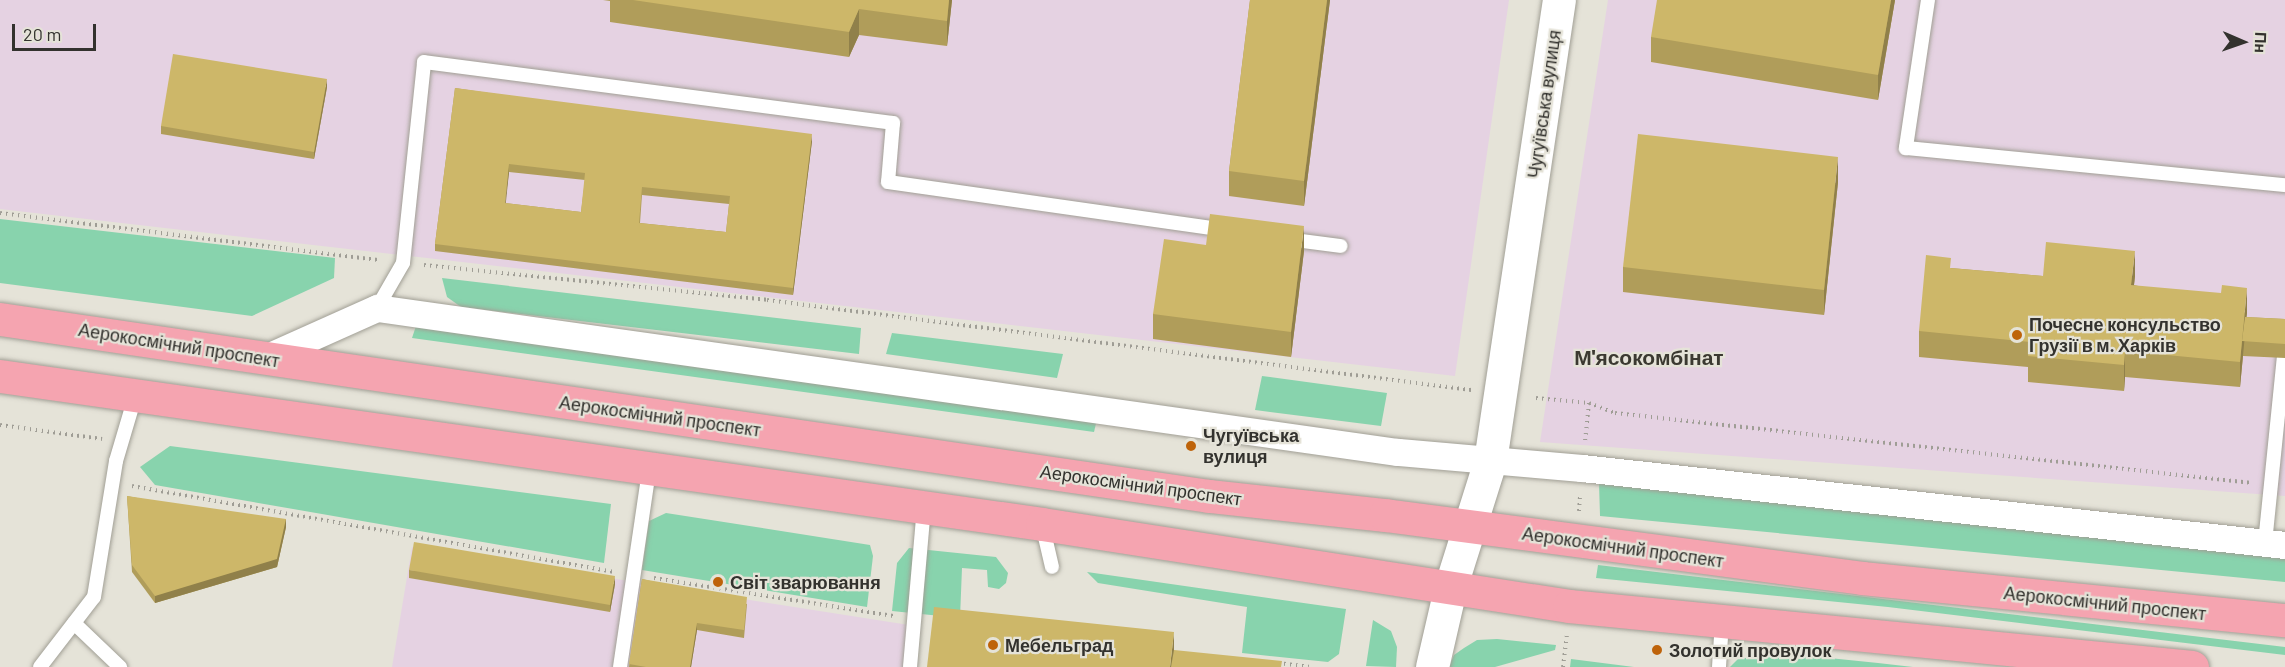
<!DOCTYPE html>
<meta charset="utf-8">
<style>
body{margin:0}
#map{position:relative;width:2285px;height:667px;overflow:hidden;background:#e5e3d8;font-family:Barlow,sans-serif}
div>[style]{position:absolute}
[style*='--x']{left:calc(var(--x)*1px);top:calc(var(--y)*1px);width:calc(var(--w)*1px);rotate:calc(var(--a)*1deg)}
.industrial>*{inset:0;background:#e5d2e2}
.green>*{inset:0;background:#88d3ad}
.path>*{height:4px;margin-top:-2px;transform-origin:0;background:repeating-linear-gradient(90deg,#9f9d95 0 1.5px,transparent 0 6px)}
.roads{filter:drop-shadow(0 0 2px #a19f95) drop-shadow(0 0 2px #a19f95)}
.lane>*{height:14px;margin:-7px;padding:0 7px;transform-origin:7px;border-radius:7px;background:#fff}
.street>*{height:27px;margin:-13.5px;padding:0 13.5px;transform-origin:13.5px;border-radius:13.5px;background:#fff}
.secondary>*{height:33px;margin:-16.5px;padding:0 16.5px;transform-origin:16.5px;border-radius:16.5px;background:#fff}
.primary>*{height:33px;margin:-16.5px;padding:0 16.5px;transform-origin:16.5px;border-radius:16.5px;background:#f5a4b0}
.wall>*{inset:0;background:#b09d5a}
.shaded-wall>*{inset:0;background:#90804a}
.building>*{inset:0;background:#cdb769}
.dots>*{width:16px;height:16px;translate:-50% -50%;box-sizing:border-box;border:3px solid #e5e3d8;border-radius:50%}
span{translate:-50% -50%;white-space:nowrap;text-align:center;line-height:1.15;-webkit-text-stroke:4.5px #e5e3d8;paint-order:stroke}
.street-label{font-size:18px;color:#33322e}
.poi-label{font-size:18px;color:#33322e;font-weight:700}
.left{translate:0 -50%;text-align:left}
.quarter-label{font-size:21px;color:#3b3931;font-weight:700}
.north{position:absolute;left:2213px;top:12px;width:60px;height:60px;-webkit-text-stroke:4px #e5e3d8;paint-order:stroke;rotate:92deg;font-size:16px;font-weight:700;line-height:24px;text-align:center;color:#33322e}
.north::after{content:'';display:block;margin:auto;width:21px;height:27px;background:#33322e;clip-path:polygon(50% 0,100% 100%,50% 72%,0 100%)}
.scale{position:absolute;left:12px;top:24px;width:84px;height:27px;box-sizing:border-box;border:3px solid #33322e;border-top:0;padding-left:8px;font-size:18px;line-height:21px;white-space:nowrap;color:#33322e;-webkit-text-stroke:4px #e5e3d8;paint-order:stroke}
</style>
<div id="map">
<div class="industrial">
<div style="clip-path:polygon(0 0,1509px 0,1455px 376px,0 209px)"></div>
<div style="clip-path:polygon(1608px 0,2285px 0,2285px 496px,1540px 442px)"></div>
<div style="clip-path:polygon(412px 547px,909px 625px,905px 667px,392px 667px)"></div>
</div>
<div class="green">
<div style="clip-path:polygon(0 219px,335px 258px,334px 278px,252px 316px,0 283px)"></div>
<div style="clip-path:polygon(442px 278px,861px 328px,859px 354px,461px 307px,447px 297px)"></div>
<div style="clip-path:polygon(416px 326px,1098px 415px,1094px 432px,412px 338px)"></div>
<div style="clip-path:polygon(892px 333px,1063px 354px,1057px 378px,886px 354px)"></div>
<div style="clip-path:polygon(1262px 376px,1387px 393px,1381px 426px,1255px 410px)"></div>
<div style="clip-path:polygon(170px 446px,611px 504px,604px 563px,155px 485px,140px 467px)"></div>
<div style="clip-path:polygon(1599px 484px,2285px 556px,2285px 582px,1600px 516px)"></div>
<div style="clip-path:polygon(666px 513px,870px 545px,873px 556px,867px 607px,642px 570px,649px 521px)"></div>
<div style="clip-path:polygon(909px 548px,996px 557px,1008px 573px,1006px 583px,999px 589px,988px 587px,987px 570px,962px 568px,960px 618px,892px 611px,897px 563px)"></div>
<div style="clip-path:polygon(1598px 565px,2285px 647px,2285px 655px,1888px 607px,1596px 578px)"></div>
<div style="clip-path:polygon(1087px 572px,1346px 609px,1339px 654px,1328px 662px,1242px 653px,1247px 607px,1098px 583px)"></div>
<div style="clip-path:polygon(1373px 620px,1391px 631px,1397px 647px,1396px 667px,1366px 666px)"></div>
<div style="clip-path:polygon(1497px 639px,1556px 645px,1555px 650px,1495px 667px,1449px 667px,1454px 655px,1464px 648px,1477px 640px)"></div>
<div style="clip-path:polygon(1780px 653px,1878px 663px,1913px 667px,1730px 667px,1738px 659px)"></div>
<div style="clip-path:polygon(1571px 659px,1634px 667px,1570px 667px)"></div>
</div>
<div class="path">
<div style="--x:0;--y:213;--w:383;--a:7.1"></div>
<div style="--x:424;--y:265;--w:345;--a:5.8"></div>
<div style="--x:767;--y:300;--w:710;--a:7.29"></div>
<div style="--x:1536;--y:398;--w:53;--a:5.4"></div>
<div style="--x:1589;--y:403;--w:39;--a:96"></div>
<div style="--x:1589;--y:403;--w:28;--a:21"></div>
<div style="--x:1615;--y:413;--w:641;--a:6.27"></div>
<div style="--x:0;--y:425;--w:103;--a:7.8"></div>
<div style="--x:132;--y:486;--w:490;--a:10.1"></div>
<div style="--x:1579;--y:511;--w:16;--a:-86"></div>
<div style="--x:654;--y:578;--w:244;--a:9"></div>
<div style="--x:1278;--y:663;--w:31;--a:7"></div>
<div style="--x:1563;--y:667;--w:32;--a:-83"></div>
</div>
<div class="roads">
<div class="lane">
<div style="--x:1928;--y:0;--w:150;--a:98.5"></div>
<div style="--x:1906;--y:148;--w:381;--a:5.6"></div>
<div style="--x:1287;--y:239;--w:54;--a:7.4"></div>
<div style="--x:377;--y:308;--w:52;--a:-60"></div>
<div style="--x:403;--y:263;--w:202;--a:-84"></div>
<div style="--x:424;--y:62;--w:473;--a:7.4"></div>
<div style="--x:893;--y:123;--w:59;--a:94.8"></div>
<div style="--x:888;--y:182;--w:341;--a:8.1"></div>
<div style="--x:1042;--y:524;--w:44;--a:76.9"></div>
<div style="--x:2265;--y:543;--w:197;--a:-84.2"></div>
<div style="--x:74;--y:623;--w:64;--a:43.7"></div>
<div style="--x:40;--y:667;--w:88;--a:-52.4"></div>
<div style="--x:94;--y:597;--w:138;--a:-80.8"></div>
<div style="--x:116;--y:461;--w:67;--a:-73.5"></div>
<div style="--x:620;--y:667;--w:199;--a:-81.6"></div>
<div style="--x:910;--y:667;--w:160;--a:-85"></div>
<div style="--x:1719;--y:667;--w:45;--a:-86.2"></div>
</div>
<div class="street">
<div style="--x:265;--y:358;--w:123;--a:-24.1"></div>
<div style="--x:377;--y:308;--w:1031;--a:8.03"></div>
<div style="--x:1398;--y:452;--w:185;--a:5"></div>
<div style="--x:1582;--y:468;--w:707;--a:6.25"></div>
</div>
<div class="secondary">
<div style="--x:1432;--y:667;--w:84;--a:-77"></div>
<div style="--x:1451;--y:585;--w:130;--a:-72.5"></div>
<div style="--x:1490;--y:461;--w:466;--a:-81.5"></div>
</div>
<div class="primary">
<div style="--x:0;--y:319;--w:1222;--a:8.33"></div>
<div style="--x:1209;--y:496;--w:177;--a:6.2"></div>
<div style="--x:1385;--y:515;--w:481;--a:7.5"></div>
<div style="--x:1862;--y:578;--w:425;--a:5.7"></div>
<div style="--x:0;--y:376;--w:1052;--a:8.08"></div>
<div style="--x:1042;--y:524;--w:533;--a:8.84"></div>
<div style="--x:1569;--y:606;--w:626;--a:5.59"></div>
</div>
</div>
<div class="wall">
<div style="clip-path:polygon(603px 0,952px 0,947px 46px,859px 35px,849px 57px,610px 22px,610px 1px)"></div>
<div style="clip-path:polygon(1250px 0,1330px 0,1304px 206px,1229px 196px,1229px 171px)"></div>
<div style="clip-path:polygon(1895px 0,1878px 100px,1651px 62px,1651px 37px)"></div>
<div style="clip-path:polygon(327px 87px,314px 159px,161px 134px,161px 126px)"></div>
<div style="clip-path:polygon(evenodd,455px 88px,812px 141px,793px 295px,435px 251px,435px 244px,455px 88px,509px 172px,585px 180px,581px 212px,505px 203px,509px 172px,455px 88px,642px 195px,729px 204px,726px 232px,640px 223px,642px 195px)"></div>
<div style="clip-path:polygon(1838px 182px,1824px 315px,1623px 292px,1623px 267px)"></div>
<div style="clip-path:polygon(1206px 245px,1304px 251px,1291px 357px,1153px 339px,1153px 314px)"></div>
<div style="clip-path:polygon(1951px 268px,2043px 276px,2135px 276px,2134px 285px,2247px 313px,2246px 317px,2285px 319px,2285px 358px,2243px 356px,2240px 387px,2125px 377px,2124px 391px,2028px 382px,2028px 367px,1919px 357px,1919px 331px)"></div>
<div style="clip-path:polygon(127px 496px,286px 527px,277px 567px,155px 603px,132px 572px)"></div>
<div style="clip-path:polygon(409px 570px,615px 584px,610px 612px,409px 578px)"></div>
<div style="clip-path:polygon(642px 579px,747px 604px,744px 638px,697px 630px,691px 667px,629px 667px)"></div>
</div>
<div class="shaded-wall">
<div style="clip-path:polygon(949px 0,952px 0,947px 46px,947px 21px)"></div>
<div style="clip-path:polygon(1327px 0,1330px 0,1304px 206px,1304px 181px)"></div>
<div style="clip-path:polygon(1891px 0,1895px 0,1878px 100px,1878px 75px)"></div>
<div style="clip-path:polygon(859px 9px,859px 35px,849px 57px,849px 32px)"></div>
<div style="clip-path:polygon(327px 79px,327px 87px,314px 159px,314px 152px)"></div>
<div style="clip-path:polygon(812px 134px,812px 141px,793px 295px,793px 288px)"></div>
<div style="clip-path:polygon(1838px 157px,1838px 182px,1824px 315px,1824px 290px)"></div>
<div style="clip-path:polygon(509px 164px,509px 172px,505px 211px,505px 203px)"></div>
<div style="clip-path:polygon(1304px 226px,1304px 251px,1291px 357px,1291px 332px)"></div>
<div style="clip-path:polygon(2135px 251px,2135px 276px,2131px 310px,2131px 285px)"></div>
<div style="clip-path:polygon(2247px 288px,2247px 313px,2240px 387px,2240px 362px)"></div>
<div style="clip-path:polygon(2125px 351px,2125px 377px,2124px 391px,2124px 365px)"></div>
<div style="clip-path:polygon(286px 519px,286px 527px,277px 567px,155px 603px,155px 596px)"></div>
<div style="clip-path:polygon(615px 576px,615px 584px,610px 612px,610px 605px)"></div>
<div style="clip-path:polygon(697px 623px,697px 630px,691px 667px,690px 667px)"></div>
<div style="clip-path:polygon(1174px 632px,1174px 657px,1173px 667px,1170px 667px)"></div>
</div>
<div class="building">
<div style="clip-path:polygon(633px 0,949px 0,947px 21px,859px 9px,849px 32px)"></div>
<div style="clip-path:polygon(1250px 0,1327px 0,1304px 181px,1229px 171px)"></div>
<div style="clip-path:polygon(1657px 0,1891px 0,1878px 75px,1651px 37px)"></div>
<div style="clip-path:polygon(173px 54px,327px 79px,314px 152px,161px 126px)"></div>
<div style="clip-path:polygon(evenodd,455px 88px,812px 134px,793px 288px,435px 244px,455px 88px,509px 164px,585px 173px,581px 212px,505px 203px,509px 164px,455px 88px,642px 187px,730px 196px,726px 232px,639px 223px,642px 187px)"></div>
<div style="clip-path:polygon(1638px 134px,1838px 157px,1824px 290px,1623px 267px)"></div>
<div style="clip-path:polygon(1210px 214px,1304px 226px,1291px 332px,1153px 314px,1164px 239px,1206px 245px)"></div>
<div style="clip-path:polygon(2046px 242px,2135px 251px,2131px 285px,2221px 293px,2222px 285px,2247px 288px,2240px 362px,2125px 351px,2124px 365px,2028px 356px,2030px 342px,1919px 331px,1926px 255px,1951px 258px,1950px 268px,2043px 276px)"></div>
<div style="clip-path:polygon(2245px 317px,2285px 319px,2285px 344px,2242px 341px)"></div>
<div style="clip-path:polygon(127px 496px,286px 519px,277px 559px,155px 596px,132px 565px)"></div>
<div style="clip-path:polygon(414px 542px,615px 576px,610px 605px,409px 570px)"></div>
<div style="clip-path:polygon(642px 579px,747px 597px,744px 630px,697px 623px,690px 667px,646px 667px,629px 664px)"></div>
<div style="clip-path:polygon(934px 607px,1174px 632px,1170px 667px,927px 667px)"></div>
<div style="clip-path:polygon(1174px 650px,1282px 661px,1281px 667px,1171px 667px)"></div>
</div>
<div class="dots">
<div style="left:2017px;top:335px;background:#be630a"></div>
<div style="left:1191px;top:446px;background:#be630a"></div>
<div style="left:718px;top:582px;background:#be630a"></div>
<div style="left:993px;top:645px;background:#be630a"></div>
<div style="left:1657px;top:650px;background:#be630a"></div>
</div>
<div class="street-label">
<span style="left:1544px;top:104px;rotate:-82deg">Чугуївська вулиця</span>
<span style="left:179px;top:345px;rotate:9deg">Аерокосмічний проспект</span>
<span style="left:660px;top:416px;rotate:8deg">Аерокосмічний проспект</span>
<span style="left:1141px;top:485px;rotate:8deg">Аерокосмічний проспект</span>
<span style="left:1623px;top:547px;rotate:8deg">Аерокосмічний проспект</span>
<span style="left:2105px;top:603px;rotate:6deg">Аерокосмічний проспект</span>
</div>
<div class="poi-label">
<span class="left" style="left:2029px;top:335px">Почесне консульство<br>Грузії в м. Харків</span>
<span class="left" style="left:1203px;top:446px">Чугуївська<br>вулиця</span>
<span class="left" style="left:730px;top:582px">Світ зварювання</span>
<span class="left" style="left:1005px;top:645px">Мебельград</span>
<span class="left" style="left:1669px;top:650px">Золотий провулок</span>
</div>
<div class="quarter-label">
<span style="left:1649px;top:357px">М'ясокомбінат</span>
</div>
<div class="north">Пн</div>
<div class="scale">20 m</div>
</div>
